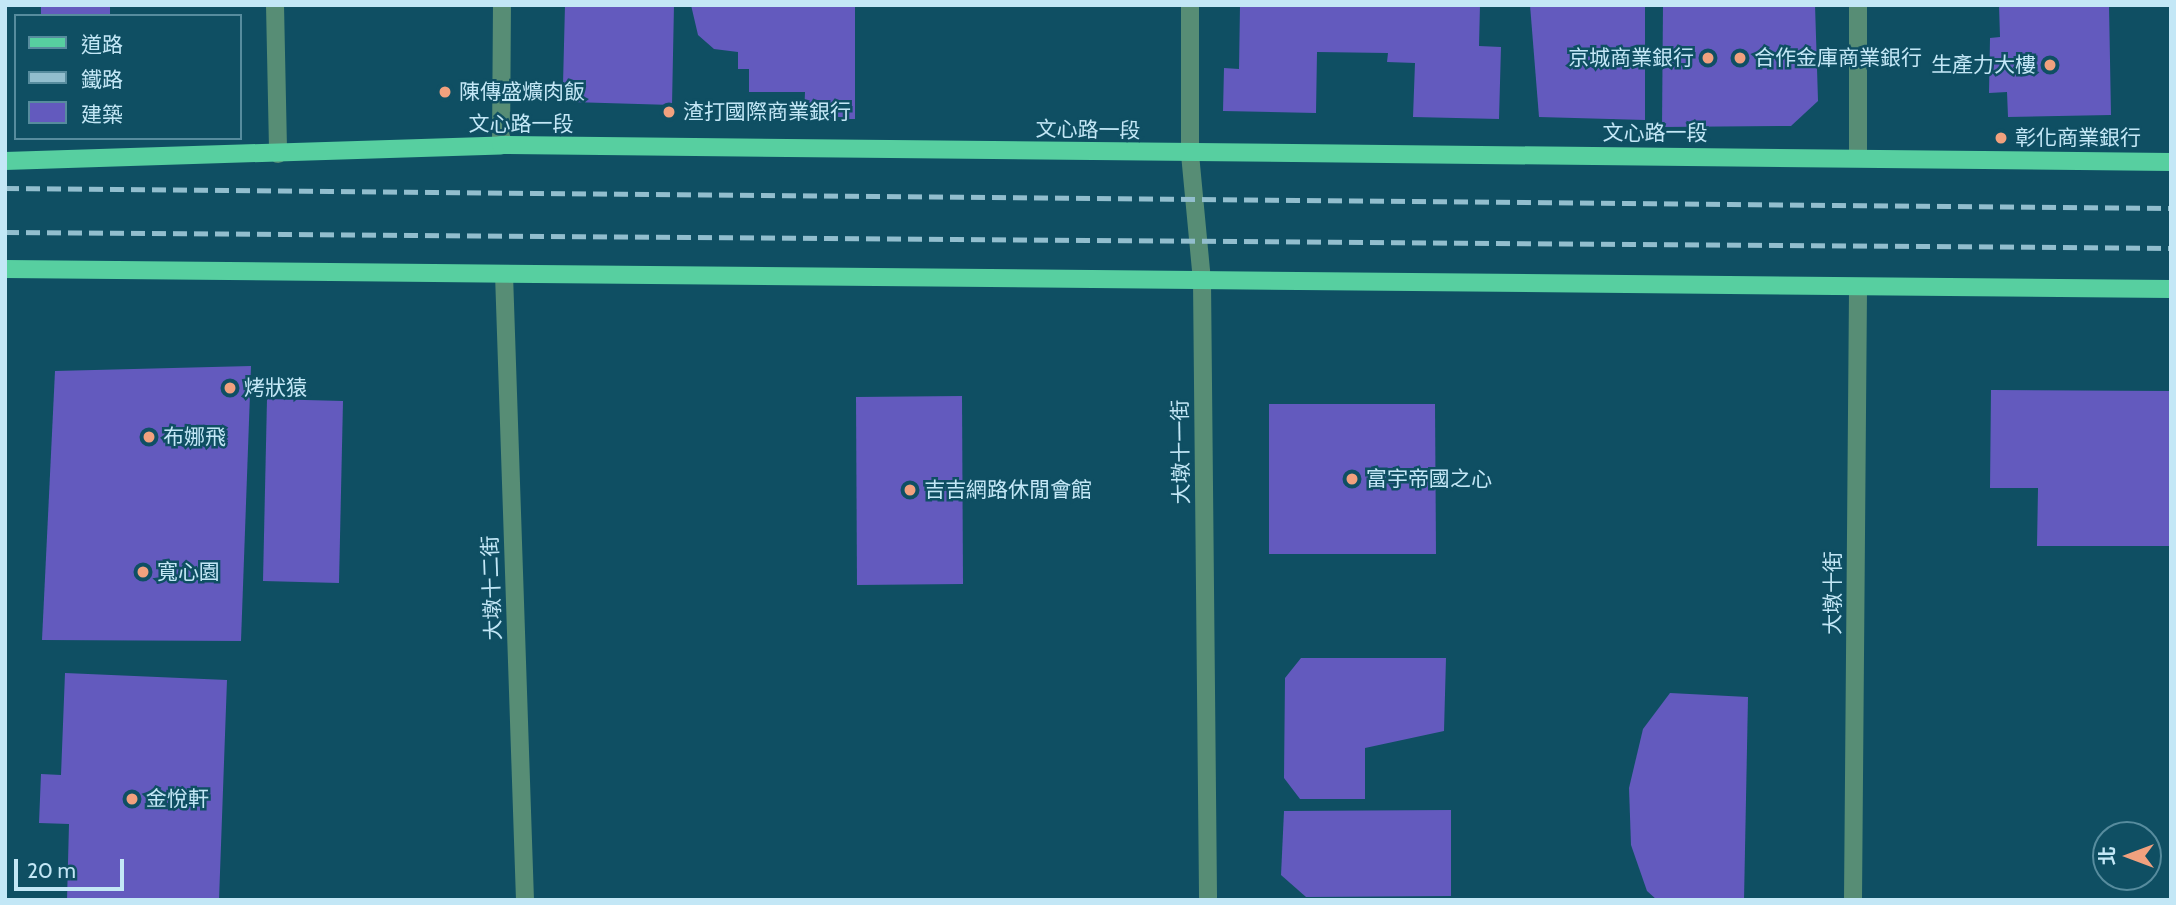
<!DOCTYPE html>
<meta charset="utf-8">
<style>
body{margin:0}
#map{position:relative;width:2176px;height:905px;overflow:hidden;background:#0f4f63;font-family:Cabin,"Noto Sans TC",sans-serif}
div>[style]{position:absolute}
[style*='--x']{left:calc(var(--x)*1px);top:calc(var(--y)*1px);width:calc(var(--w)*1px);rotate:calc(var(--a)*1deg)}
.building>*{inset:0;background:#635abe}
.minor>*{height:18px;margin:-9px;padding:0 9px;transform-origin:9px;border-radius:9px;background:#578d75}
.major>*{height:18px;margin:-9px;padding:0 9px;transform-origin:9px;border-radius:9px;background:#57cfa0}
.rail>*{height:5px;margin-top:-2.5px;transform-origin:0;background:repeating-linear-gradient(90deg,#92bece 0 14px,transparent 0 21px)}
.dots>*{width:19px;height:19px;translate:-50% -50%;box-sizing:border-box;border:4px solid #0f4f63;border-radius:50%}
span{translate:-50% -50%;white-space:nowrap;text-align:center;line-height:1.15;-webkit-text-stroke:5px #0f4f63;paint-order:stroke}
.poi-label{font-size:21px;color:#c3e7f6}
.right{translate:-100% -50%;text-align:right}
.left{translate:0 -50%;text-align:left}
.street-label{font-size:21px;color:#c3e7f6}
.frame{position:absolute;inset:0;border:7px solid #c3e7f6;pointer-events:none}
.legend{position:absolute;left:14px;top:14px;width:228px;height:126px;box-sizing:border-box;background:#0f4f63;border:2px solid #578c9e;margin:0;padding:9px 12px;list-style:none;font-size:21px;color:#c3e7f6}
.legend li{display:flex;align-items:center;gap:14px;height:35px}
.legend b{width:35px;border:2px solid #578c9e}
.north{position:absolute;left:2092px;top:821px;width:70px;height:70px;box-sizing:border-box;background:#0f4f63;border:2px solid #578c9e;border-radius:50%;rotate:270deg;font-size:19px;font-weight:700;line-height:28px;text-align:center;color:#c3e7f6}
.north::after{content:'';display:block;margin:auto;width:24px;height:32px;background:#f1a17e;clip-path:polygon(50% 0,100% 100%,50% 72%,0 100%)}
.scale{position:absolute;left:14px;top:859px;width:110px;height:32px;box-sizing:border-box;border:4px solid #c3e7f6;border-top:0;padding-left:9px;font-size:21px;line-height:24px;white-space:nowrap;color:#c3e7f6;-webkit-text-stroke:5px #0f4f63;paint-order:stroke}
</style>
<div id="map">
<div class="building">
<div style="clip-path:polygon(41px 5px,110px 5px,110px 16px,41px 16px)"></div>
<div style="clip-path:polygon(565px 5px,674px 5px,672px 105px,571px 102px,571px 84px,563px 84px)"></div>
<div style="clip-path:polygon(691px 5px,855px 5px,855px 119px,804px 119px,805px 92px,749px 92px,749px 69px,738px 69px,738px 52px,714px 49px,698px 35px)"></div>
<div style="clip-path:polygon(1240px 5px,1480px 5px,1479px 46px,1501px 47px,1499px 119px,1413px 117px,1415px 63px,1387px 62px,1388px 53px,1317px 52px,1316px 113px,1223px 111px,1224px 68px,1239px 69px)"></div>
<div style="clip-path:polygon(1530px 5px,1645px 5px,1645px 120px,1539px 117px)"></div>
<div style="clip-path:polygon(1663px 5px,1815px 5px,1818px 101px,1791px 126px,1662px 127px)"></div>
<div style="clip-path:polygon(1999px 5px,2109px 5px,2111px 115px,2008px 117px,2007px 92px,1989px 93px,1990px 38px,2000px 37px)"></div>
<div style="clip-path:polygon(251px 366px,241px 641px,42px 640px,55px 371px)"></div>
<div style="clip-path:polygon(1991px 390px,2171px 391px,2171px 546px,2037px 546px,2038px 488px,1990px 488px)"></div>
<div style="clip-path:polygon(962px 396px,963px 584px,857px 585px,856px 397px)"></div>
<div style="clip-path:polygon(267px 399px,343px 401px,339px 583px,263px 581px)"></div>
<div style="clip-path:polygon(1269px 404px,1435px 404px,1436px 554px,1269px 554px)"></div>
<div style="clip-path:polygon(1301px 658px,1446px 658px,1444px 731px,1365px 748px,1365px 799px,1300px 799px,1284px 778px,1285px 678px)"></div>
<div style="clip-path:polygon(65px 673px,227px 680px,219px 900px,67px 900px,69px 824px,39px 823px,41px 774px,61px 775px)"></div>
<div style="clip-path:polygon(1670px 693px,1748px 697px,1744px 900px,1657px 900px,1647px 891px,1631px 845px,1629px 788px,1643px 729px)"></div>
<div style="clip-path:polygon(1451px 810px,1451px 896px,1306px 897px,1281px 875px,1284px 811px)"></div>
</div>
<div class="minor">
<div style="--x:275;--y:5;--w:149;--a:88.8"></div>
<div style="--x:1190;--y:5;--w:149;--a:90"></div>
<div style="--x:1190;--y:154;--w:128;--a:84.6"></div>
<div style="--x:1202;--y:281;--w:619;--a:89.44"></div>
<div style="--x:1858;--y:5;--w:152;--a:90"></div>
<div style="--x:501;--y:145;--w:140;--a:-89.6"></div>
<div style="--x:504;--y:274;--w:626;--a:88.08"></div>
<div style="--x:1853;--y:900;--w:613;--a:-89.53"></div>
</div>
<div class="major">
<div style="--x:5;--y:161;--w:496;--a:-1.8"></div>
<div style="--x:501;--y:145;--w:1670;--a:0.58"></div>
<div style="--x:5;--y:269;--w:2166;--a:0.53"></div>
</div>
<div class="rail">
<div style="--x:5;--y:188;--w:2166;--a:0.53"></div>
<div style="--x:5;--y:232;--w:2166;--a:0.42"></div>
</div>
<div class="dots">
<div style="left:1708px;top:58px;background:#f1a17e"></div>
<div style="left:1740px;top:58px;background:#f1a17e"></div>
<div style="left:2050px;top:65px;background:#f1a17e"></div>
<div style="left:445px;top:92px;background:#f1a17e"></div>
<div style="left:669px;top:112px;background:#f1a17e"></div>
<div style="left:2001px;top:138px;background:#f1a17e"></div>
<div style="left:230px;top:388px;background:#f1a17e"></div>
<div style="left:149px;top:437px;background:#f1a17e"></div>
<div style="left:1352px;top:479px;background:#f1a17e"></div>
<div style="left:910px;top:490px;background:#f1a17e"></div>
<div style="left:143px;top:572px;background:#f1a17e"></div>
<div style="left:132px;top:799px;background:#f1a17e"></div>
</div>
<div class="poi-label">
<span class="right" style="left:1694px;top:58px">京城商業銀行</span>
<span class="left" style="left:1754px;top:58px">合作金庫商業銀行</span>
<span class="right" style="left:2036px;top:65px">生產力大樓</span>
<span class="left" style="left:459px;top:92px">陳傳盛爌肉飯</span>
<span class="left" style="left:683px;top:112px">渣打國際商業銀行</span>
<span class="left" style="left:2015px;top:138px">彰化商業銀行</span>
<span class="left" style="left:244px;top:388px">烤狀猿</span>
<span class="left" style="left:163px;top:437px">布娜飛</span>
<span class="left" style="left:1366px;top:479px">富宇帝國之心</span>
<span class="left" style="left:924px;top:490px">吉吉網路休閒會館</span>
<span class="left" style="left:157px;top:572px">寬心園</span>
<span class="left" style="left:146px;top:799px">金悅軒</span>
</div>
<div class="street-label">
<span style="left:521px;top:124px">文心路一段</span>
<span style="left:1088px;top:130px;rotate:1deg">文心路一段</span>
<span style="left:1655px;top:133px">文心路一段</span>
<span style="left:1181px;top:452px;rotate:-91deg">大墩十一街</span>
<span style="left:492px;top:588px;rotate:-92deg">大墩十二街</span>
<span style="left:1833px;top:593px;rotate:-90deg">大墩十街</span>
</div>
<div class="frame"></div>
<ul class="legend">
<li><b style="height:9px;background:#57cfa0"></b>道路</li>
<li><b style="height:9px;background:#92bece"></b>鐵路</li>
<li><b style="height:19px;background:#635abe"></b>建築</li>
</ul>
<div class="north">北</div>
<div class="scale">20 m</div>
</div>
